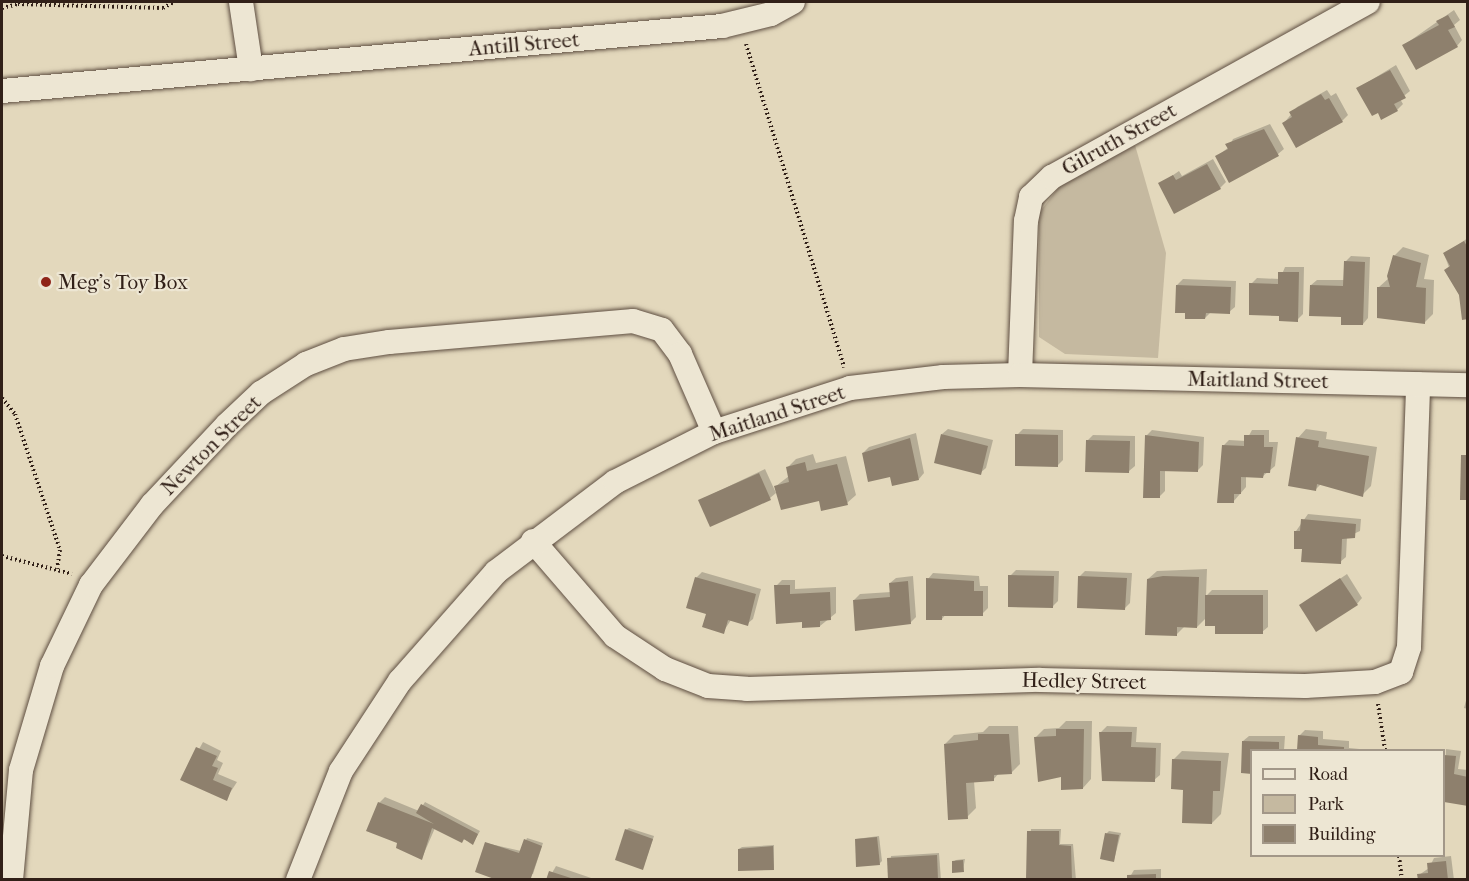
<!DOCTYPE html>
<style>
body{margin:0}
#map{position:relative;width:1469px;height:881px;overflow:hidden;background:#e3d8bc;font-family:"IM FELL French Canon",serif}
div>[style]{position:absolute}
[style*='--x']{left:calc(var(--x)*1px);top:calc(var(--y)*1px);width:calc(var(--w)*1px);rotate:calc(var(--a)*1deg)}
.green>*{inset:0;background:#c5b9a0}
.shadow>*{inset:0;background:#0003}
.building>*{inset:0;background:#8e806d}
.path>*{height:4px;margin-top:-2px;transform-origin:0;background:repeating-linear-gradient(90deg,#312018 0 1.5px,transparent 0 4.5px)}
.roads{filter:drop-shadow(0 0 2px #5e4e41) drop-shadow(0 0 2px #5e4e41)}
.minor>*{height:24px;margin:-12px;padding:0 12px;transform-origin:12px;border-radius:12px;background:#ede6d3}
.dots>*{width:16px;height:16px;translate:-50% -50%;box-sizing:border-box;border:3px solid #ede6d3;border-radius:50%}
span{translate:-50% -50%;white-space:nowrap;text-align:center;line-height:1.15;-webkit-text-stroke:4.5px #ede6d3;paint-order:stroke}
.street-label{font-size:21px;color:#312018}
.poi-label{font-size:21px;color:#312018}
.left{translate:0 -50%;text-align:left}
.frame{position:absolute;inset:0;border:3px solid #312018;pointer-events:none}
.legend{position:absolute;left:1250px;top:749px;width:195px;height:108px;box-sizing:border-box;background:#ede6d3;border:2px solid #a29788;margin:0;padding:8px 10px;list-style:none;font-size:18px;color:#312018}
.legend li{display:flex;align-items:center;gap:12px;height:30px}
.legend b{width:30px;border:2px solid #a29788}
</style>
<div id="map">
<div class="green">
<div style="clip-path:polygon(1135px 145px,1166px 253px,1158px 358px,1065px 354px,1039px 337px,1039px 213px,1059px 187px)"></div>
</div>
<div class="shadow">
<div style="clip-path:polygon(1454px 10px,1460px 20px,1454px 25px,1462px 40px,1457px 46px,1404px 45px)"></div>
<div style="clip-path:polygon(1396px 65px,1410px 91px,1400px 99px,1403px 104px,1397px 110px,1358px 88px)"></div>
<div style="clip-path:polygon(1327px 90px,1331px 96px,1336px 93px,1348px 115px,1342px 121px,1284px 123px,1297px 107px)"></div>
<div style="clip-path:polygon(1270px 124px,1284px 149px,1278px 154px,1216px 157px,1229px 147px,1233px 139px)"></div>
<div style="clip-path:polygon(1213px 159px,1226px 182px,1220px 188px,1160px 184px,1179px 171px,1182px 176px)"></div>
<div style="clip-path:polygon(1468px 238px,1468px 318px,1444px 254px)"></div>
<div style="clip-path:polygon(1403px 247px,1429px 255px,1424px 279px,1434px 280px,1433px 314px,1424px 323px,1379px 287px,1389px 278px,1394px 256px)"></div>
<div style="clip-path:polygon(1351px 256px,1370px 257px,1368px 318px,1363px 324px,1342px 315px,1311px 285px,1317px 280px,1345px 280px,1345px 262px)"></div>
<div style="clip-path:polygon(1285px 267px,1304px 267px,1303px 314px,1297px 320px,1281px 314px,1251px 284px,1257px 278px,1280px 279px)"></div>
<div style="clip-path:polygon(1183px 279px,1236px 281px,1235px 307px,1229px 312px,1211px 312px,1205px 318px,1177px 285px)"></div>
<div style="clip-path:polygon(948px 429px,993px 440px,986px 468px,980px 473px,942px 434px)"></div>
<div style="clip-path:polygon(1023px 429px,1063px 430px,1063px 460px,1057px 466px,1017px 435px)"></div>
<div style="clip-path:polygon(1306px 429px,1327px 432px,1326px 439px,1377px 447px,1371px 486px,1362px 495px,1321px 484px,1316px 489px,1298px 438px)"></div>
<div style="clip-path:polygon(1152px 430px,1204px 437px,1203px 465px,1197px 471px,1165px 469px,1165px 491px,1159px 497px,1146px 436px)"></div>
<div style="clip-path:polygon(1252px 430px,1269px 430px,1269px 442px,1278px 442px,1275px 466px,1263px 476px,1246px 476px,1246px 487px,1233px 502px,1223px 446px,1229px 440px,1246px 441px)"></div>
<div style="clip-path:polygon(916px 433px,924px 473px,919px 479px,863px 453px,869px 447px)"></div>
<div style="clip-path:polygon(1093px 435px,1135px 436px,1135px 466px,1129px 471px,1087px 441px)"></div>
<div style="clip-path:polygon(813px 454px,816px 463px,846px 456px,856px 495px,847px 503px,776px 486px,789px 476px,787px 468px,796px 459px)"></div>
<div style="clip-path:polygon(765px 469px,776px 493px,770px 498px,700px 500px)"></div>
<div style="clip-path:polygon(1308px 514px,1361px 519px,1360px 531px,1347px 537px,1346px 557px,1340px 562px,1303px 547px,1296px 531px)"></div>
<div style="clip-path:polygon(1207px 569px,1206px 596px,1212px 590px,1268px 590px,1268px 627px,1262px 632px,1217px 624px,1207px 617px,1197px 627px,1185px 626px,1177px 634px,1148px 579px,1157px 571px)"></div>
<div style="clip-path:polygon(1016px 570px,1059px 571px,1058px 601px,1053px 606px,1010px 576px)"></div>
<div style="clip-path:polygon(1085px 571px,1132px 573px,1130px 603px,1125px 608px,1079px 577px)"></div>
<div style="clip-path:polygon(702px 572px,761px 589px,753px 619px,747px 624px,731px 620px,723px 632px,708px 613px,696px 578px)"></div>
<div style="clip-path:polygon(933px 573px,979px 576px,980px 586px,988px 586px,988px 608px,982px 614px,946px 614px,942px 619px,928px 579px)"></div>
<div style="clip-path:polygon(1347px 574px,1362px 598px,1357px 604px,1300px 606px)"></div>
<div style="clip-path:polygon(913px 576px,916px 617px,910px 623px,854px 600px,860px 594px,891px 592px,890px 583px,896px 578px)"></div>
<div style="clip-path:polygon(782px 580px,795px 580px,795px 589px,836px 587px,836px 613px,820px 626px,803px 621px,776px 586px)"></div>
<div style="clip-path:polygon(1468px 693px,1468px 709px,1464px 708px)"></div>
<div style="clip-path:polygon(1066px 721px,1092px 721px,1091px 779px,1083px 788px,1036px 737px,1044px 729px,1059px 728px)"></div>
<div style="clip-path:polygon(989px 726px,1018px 726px,1020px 764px,1011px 773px,999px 773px,993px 780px,974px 781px,976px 808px,967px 817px,945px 744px,954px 735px,983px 732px)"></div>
<div style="clip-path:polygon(1107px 726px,1137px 727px,1136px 742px,1161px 743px,1160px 775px,1154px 780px,1101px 732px)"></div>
<div style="clip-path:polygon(1305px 730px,1323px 731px,1323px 739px,1349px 741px,1349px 748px,1370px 750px,1298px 750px,1299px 736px)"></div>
<div style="clip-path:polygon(1249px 736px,1285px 736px,1284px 750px,1252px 750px,1243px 741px)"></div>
<div style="clip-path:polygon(203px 742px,221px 751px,217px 760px,223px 763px,218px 774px,237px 782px,226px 799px,182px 780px)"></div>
<div style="clip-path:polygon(1446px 749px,1461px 751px,1458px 769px,1468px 770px,1468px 805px,1444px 801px)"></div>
<div style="clip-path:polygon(1182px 751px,1229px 753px,1221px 814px,1212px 823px,1184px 788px,1173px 760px)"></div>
<div style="clip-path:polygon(385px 797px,419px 811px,425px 802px,480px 831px,473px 843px,435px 828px,422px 858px,379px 803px)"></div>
<div style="clip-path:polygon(629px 828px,654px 836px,643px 868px,626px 830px)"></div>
<div style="clip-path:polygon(1031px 829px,1061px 829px,1060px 844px,1073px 844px,1076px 880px,1026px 880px)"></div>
<div style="clip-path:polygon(1109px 831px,1121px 833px,1114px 860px,1107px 833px)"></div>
<div style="clip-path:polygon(879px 836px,882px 861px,879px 864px,856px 839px)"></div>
<div style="clip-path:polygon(527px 838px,543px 843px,533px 874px,523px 874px,521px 880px,501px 880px,486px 843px,521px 851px)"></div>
<div style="clip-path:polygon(774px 845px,774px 868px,739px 849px,742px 847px)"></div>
<div style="clip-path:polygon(939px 853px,941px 880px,889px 880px,891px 856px)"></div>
<div style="clip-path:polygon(1451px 856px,1454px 880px,1419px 880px,1419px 875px,1429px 868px,1434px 858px)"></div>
<div style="clip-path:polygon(965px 859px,963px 870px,953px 862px,956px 860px)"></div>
<div style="clip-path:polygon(556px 866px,597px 880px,548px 880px)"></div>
<div style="clip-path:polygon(1161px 869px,1161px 880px,1128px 880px,1134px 870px)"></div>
</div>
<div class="building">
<div style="clip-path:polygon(1448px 15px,1455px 27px,1448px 30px,1458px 47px,1416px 70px,1402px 45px,1439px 25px,1436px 21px)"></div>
<div style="clip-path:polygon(1390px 70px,1406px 98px,1394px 104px,1398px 111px,1381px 120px,1378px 113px,1372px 116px,1356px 88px)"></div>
<div style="clip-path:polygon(1321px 94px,1325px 100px,1329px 98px,1343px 122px,1296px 148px,1282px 123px,1292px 117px,1289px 112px)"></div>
<div style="clip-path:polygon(1264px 129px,1279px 156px,1229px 183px,1215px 156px,1228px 149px,1225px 144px)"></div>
<div style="clip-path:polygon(1207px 164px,1221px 189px,1174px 214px,1158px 183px,1173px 175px,1176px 180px)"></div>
<div style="clip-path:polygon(1464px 241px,1468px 248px,1468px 319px,1462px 320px,1459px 295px,1444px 270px,1450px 266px,1443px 253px)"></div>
<div style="clip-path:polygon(1393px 255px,1421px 263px,1416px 287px,1426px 288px,1425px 324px,1377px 318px,1377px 287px,1390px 287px,1387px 276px)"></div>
<div style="clip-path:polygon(1344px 261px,1365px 262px,1363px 325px,1341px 325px,1341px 317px,1309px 316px,1310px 285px,1343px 286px)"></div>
<div style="clip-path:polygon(1278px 272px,1299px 272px,1298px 322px,1279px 321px,1279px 316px,1249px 315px,1249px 283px,1278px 284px)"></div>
<div style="clip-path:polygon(1176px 285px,1231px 287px,1230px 314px,1206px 313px,1205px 319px,1185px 319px,1185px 313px,1175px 313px)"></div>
<div style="clip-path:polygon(941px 434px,988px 446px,981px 475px,934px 463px)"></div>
<div style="clip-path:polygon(1015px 434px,1058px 435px,1058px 467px,1015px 466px)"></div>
<div style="clip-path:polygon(1145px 435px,1199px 442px,1198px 472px,1160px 471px,1160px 498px,1143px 498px)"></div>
<div style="clip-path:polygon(1244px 435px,1264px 435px,1264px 447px,1273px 447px,1270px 473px,1264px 473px,1263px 478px,1241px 477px,1241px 494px,1234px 494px,1234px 503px,1217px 503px,1222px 445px,1244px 446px)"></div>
<div style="clip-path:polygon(1296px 437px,1319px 441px,1318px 447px,1369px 456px,1363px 497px,1317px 484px,1316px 491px,1288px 486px)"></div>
<div style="clip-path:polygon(910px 438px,919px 480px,892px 486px,890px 477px,868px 482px,862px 453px)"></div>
<div style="clip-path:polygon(1086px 440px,1130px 441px,1129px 473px,1085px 472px)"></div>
<div style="clip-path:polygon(1461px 455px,1468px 455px,1468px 500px,1460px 500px)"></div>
<div style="clip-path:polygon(805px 462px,807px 471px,837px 464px,848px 505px,821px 511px,819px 501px,781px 510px,774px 486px,789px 482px,786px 467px)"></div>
<div style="clip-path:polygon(759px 473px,771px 500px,710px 527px,698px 500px)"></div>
<div style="clip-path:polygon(1301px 519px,1356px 524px,1355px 538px,1342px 539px,1341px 564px,1301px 562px,1302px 549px,1294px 549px,1294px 531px,1300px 531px)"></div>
<div style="clip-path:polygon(1008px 575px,1054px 576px,1053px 608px,1008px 607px)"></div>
<div style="clip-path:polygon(1078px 576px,1127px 578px,1125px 610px,1077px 608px)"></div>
<div style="clip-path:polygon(1163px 576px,1199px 577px,1197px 628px,1177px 627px,1177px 636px,1145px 635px,1147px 579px)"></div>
<div style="clip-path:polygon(695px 577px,756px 594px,748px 626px,728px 620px,724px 634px,702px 627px,706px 614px,686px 608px)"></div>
<div style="clip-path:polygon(926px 578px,974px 581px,974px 591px,983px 591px,983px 616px,942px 616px,942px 620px,926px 620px)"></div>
<div style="clip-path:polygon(1340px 578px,1358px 605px,1316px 632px,1299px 605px)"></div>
<div style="clip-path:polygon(908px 581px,911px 624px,855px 631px,853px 600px,890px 597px,889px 583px)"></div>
<div style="clip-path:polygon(774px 585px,790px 585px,790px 594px,830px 592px,831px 620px,820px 621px,820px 627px,802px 628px,802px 622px,776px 624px)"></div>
<div style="clip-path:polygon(1205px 595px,1263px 595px,1263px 634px,1215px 634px,1215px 626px,1205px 626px)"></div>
<div style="clip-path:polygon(1056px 729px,1084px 729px,1083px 789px,1061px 790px,1061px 777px,1038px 782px,1034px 737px,1056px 736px)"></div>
<div style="clip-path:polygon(1099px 732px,1132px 732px,1131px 747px,1156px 748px,1155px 782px,1102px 781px)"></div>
<div style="clip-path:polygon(978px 734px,1009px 734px,1012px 774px,994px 775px,994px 781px,966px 783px,968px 819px,948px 820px,944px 744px,978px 740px)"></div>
<div style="clip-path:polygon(1298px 735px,1318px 737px,1318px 745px,1344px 747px,1344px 750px,1297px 750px)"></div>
<div style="clip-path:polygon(1242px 741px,1279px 742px,1279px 750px,1252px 750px,1252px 774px,1241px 773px)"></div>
<div style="clip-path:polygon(196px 747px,217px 756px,212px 766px,218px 768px,213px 780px,232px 788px,227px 801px,180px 780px)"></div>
<div style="clip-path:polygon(1444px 755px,1456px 756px,1454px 774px,1468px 777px,1468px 806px,1444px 802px)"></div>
<div style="clip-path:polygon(1172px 759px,1221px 761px,1220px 791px,1213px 791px,1212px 824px,1182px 823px,1183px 790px,1171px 789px)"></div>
<div style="clip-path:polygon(378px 802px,434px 824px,416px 813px,421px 804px,478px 834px,473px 845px,464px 839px,462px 843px,432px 828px,422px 860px,396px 848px,397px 843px,366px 831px)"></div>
<div style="clip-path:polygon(625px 829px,653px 839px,643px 870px,615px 860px)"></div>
<div style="clip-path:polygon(1027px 831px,1059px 831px,1059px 845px,1071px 846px,1072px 880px,1026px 880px)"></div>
<div style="clip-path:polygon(1105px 833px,1119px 835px,1114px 862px,1100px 859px)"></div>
<div style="clip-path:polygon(877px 837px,880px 865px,856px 867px,855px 839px)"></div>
<div style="clip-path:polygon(524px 839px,542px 846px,531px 878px,497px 880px,475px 872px,485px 842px,519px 853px)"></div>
<div style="clip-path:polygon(773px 846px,774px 870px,738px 871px,738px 849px)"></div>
<div style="clip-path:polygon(937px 855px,938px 880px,888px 880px,887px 858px)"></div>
<div style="clip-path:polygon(963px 860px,964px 872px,952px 873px,952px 861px)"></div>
<div style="clip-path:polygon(1446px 861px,1448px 880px,1418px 880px,1417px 874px,1428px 873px,1427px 863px)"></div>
<div style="clip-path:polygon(549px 871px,574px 879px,574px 880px,546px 880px)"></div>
<div style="clip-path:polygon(1156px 874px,1156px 880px,1127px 880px,1127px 875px)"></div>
</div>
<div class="path">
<div style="--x:2;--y:8;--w:16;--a:-14"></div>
<div style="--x:18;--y:4;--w:145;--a:1.6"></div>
<div style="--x:163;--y:8;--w:13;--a:-29"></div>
<div style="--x:746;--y:44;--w:338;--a:73.1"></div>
<div style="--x:2;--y:398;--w:21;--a:51"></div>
<div style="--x:15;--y:414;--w:143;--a:71.7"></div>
<div style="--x:60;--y:550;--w:19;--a:99"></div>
<div style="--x:2;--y:556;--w:72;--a:14.4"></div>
<div style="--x:1378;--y:704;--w:47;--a:81.3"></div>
<div style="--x:1399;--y:856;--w:24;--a:83"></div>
</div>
<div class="roads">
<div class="minor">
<div style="--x:241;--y:2;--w:68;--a:81.5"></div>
<div style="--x:2;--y:91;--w:723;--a:-5.16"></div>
<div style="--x:722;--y:26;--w:50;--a:-13.8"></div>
<div style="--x:771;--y:14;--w:25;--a:-29"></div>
<div style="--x:1020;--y:375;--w:154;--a:-87.8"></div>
<div style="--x:1026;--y:221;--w:25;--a:-78"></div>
<div style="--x:1031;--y:197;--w:29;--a:-44"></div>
<div style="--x:1052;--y:177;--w:361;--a:-29"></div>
<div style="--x:533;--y:541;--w:125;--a:49.2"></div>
<div style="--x:615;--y:636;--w:60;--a:33.4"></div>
<div style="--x:665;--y:669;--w:46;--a:21.6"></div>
<div style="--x:708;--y:686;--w:39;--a:4"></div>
<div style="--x:747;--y:689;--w:293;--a:-1.8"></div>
<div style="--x:1040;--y:680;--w:265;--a:1.3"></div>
<div style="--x:1305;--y:686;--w:70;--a:-3.3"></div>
<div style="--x:1375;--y:682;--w:28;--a:-21"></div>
<div style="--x:1401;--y:672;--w:26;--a:-72"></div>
<div style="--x:1409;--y:647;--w:263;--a:-88"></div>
<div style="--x:11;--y:880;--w:110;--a:-84.8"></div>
<div style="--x:21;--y:770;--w:109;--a:-73.4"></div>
<div style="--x:52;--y:666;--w:90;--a:-64.3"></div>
<div style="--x:91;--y:585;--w:101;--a:-52.7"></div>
<div style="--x:152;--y:505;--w:110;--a:-46.8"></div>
<div style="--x:227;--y:425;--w:47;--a:-43.3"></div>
<div style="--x:261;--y:393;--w:54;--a:-32.8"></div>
<div style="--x:306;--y:364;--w:41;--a:-21.5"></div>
<div style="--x:344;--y:349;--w:46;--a:-8.8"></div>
<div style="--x:389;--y:342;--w:245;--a:-4.9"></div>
<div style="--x:633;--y:321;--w:30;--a:17"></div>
<div style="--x:662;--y:330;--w:30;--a:53"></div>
<div style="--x:680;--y:354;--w:85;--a:66.4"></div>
<div style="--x:298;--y:880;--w:117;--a:-68.5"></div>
<div style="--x:341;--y:771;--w:108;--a:-56.8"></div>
<div style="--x:400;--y:681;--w:145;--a:-48.6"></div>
<div style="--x:496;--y:572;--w:149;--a:-37.1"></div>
<div style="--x:615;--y:482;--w:111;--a:-26.8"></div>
<div style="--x:714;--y:432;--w:143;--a:-17.9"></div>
<div style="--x:850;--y:388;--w:94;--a:-6.7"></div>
<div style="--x:943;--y:377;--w:77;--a:-1.5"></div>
<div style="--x:1020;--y:375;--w:448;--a:1.3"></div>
</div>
</div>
<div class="dots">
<div style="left:46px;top:282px;background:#8f2418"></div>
</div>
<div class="street-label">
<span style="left:524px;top:44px;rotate:-5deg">Antill Street</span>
<span style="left:1119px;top:139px;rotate:-29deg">Gilruth Street</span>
<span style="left:1258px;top:380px;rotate:1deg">Maitland Street</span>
<span style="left:777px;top:413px;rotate:-18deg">Maitland Street</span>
<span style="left:211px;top:445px;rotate:-45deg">Newton Street</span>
<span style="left:1084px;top:681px;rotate:1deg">Hedley Street</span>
</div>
<div class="poi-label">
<span class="left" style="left:58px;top:282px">Meg's Toy Box</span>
</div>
<div class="frame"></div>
<ul class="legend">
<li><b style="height:8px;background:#ede6d3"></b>Road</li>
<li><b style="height:16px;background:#c5b9a0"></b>Park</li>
<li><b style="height:16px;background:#8e806d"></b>Building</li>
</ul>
</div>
